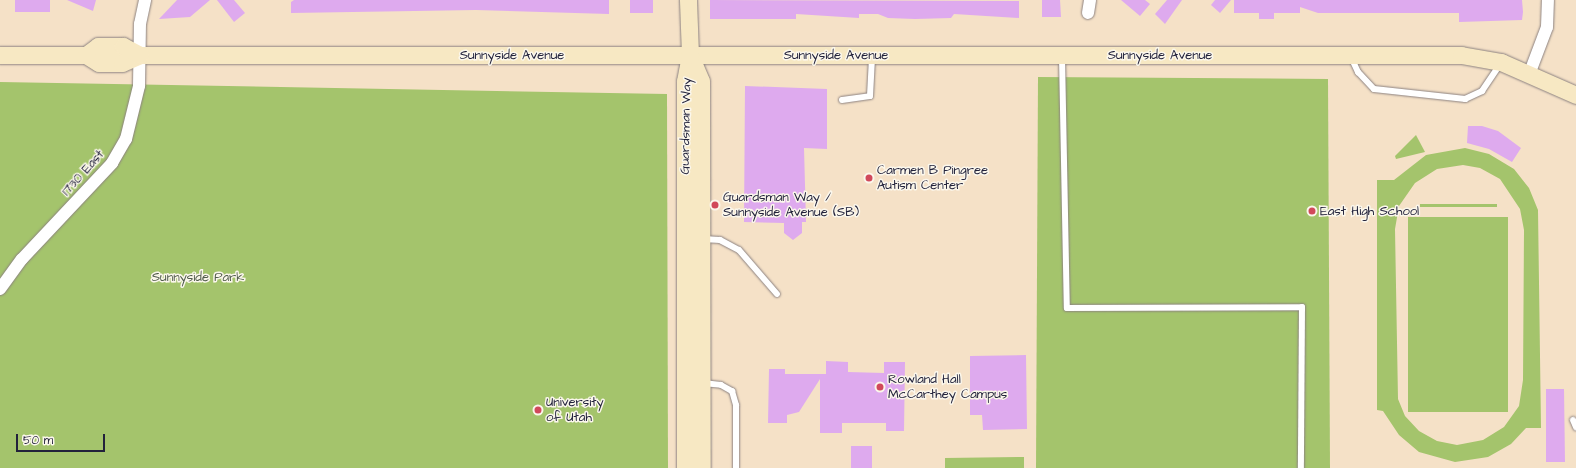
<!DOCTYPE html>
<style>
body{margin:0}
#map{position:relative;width:1576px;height:468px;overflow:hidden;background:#f5e1c7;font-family:"Architects Daughter",sans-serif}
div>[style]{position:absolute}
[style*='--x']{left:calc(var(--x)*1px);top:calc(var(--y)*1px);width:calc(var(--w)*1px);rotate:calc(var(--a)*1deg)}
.green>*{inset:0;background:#a4c46c}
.building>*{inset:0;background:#deaaee}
.roads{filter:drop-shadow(0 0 1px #8c8281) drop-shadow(0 0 1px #8c8281)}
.lane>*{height:6px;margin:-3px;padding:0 3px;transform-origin:3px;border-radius:3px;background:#fff}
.street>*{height:12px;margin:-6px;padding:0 6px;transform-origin:6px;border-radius:6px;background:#fff}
.secondary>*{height:17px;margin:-8.5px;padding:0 8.5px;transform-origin:8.5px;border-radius:8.5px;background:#f7e8c3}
.dots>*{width:11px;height:11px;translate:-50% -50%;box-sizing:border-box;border:2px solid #fbf7ec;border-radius:50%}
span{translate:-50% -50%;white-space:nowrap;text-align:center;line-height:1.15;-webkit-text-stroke:3px #fbf7ec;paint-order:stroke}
.street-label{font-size:13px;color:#22223b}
.poi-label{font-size:13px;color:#22223b}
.left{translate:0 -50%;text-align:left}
.park-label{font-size:13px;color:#505b4c}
.scale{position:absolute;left:16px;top:434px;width:89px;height:18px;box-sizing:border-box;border:2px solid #22223b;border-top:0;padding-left:5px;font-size:12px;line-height:14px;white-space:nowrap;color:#22223b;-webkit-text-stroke:3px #fbf7ec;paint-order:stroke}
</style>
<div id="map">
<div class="green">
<div style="clip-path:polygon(1038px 77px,1328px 79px,1330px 468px,1036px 468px)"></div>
<div style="clip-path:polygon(0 82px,667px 94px,668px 468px,0 468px)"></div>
<div style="clip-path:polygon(1416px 135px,1425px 152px,1396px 159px,1395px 156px)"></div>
<div style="clip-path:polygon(evenodd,1465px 148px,1489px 154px,1514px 169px,1529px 188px,1538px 210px,1541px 428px,1526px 428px,1511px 444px,1488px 457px,1455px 462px,1419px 452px,1399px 435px,1383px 411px,1377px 410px,1377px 180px,1394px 180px,1426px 155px,1465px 148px,1463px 165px,1480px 168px,1500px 179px,1520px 209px,1524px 230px,1523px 380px,1519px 406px,1504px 427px,1483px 440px,1457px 445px,1437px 441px,1419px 431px,1405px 416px,1398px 399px,1395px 229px,1399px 206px,1415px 183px,1437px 169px,1463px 165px)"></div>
<div style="clip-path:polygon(1420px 204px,1497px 204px,1497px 207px,1420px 207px)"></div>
<div style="clip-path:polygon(1408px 217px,1508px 217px,1508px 412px,1408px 412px)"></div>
<div style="clip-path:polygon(1024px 457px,1024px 468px,945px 468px,945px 458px)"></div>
</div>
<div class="building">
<div style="clip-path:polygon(15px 0,50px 0,50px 12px,15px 12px)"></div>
<div style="clip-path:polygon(67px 0,96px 0,93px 11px)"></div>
<div style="clip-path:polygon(177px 0,210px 0,190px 17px,159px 19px)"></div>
<div style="clip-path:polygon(217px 0,234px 0,245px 13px,234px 22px)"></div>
<div style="clip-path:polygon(294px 0,609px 0,609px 14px,476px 10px,291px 13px,291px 2px)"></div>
<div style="clip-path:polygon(630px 0,653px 0,653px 13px,630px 13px)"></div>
<div style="clip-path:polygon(710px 0,1019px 1px,1019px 18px,954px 14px,951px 18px,915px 19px,888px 18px,878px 14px,859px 14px,859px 18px,796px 14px,796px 19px,710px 19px)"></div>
<div style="clip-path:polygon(1042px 0,1060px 0,1061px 17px,1042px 17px)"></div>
<div style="clip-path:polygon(1121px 0,1145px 0,1150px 4px,1140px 16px)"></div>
<div style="clip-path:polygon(1167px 0,1182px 0,1165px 24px,1155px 14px)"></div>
<div style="clip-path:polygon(1215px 0,1231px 0,1220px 13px,1211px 5px)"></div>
<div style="clip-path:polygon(1234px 0,1522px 0,1523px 12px,1522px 20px,1459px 22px,1459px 13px,1318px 13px,1300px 7px,1300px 13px,1274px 13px,1274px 19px,1259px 19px,1259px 13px,1234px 13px)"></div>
<div style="clip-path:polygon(745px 86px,827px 89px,827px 149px,804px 148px,806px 222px,802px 222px,802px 233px,793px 240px,784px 233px,784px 223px,744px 222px)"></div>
<div style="clip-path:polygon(1468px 126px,1482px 126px,1498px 131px,1521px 148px,1512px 162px,1489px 149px,1467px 143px)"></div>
<div style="clip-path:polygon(1026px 355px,1027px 429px,983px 430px,982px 415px,970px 415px,970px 356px)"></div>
<div style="clip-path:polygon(826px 361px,848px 362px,848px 372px,884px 373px,884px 362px,905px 362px,904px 431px,886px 431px,886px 423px,842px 423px,842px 433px,820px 433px,820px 379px,799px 412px,787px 415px,787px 423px,768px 423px,769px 369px,785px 369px,785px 374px,826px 374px)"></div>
<div style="clip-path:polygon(1546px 389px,1564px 389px,1565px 462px,1546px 462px)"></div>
<div style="clip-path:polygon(851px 446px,872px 446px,872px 468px,851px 468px)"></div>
</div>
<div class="roads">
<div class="lane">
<div style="--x:1062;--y:57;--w:251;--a:88.9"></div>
<div style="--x:1067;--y:308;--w:235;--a:-0.2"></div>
<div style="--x:1302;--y:307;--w:161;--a:90.4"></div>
<div style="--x:1351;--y:57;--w:17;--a:65"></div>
<div style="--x:1358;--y:72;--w:23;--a:47"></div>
<div style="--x:1374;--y:89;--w:92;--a:6.3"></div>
<div style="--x:1465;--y:99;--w:19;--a:-25"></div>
<div style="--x:1482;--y:91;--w:32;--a:-56"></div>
<div style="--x:842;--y:100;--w:28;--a:-8"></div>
<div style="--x:870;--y:96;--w:39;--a:-87"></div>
<div style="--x:703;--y:239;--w:17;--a:3"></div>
<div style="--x:720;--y:240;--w:21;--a:28"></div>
<div style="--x:739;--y:250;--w:58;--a:49.2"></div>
<div style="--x:703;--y:383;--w:18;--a:6"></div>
<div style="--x:721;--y:385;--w:13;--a:29"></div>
<div style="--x:732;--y:391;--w:15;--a:74"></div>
<div style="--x:736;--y:405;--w:63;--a:90"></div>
<div style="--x:1573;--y:420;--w:8;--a:67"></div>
</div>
<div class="street">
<div style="--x:1088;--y:13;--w:13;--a:-81"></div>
<div style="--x:1530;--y:72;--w:48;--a:-69.3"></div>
<div style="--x:1547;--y:27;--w:27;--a:-88"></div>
<div style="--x:0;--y:289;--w:37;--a:-54"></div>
<div style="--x:22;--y:259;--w:132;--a:-46.8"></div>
<div style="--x:112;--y:163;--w:28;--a:-60"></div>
<div style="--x:126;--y:139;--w:55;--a:-76.2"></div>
<div style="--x:139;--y:86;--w:62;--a:-89.1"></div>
<div style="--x:140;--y:24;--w:25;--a:-78"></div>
</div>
<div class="secondary">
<div style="--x:0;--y:55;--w:86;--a:0"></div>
<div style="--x:86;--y:55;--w:15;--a:32"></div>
<div style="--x:99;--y:63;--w:23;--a:0"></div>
<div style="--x:122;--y:63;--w:20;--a:-24"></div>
<div style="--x:140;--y:55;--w:1321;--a:0"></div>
<div style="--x:1461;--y:55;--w:41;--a:9.9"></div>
<div style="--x:1501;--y:62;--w:82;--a:23.7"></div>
<div style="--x:86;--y:55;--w:15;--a:-37"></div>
<div style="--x:98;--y:46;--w:25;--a:0"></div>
<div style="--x:123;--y:46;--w:19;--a:28"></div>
<div style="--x:690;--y:55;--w:28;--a:67"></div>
<div style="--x:701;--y:81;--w:387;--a:89.9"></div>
<div style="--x:685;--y:468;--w:387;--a:-90"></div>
<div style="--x:685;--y:81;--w:26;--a:-79"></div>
<div style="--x:690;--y:55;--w:55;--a:-92.1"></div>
</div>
</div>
<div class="dots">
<div style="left:869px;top:178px;background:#d1495b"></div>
<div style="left:715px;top:205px;background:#d1495b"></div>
<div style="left:1312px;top:211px;background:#d1495b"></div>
<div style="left:880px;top:387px;background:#d1495b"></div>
<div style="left:538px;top:410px;background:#d1495b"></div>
</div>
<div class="street-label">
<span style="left:512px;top:55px">Sunnyside Avenue</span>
<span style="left:836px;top:55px">Sunnyside Avenue</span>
<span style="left:1160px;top:55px">Sunnyside Avenue</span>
<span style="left:686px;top:126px;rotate:-89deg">Guardsman Way</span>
<span style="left:83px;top:173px;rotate:-48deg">1730 East</span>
</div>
<div class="poi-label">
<span class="left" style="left:877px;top:178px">Carmen B Pingree<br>Autism Center</span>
<span class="left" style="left:723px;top:205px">Guardsman Way /<br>Sunnyside Avenue (SB)</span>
<span class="left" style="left:1320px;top:211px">East High School</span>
<span class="left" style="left:888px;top:387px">Rowland Hall<br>McCarthey Campus</span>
<span class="left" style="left:546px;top:410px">University<br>of Utah</span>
</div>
<div class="park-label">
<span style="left:198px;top:277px">Sunnyside Park</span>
</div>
<div class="scale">50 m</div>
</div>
